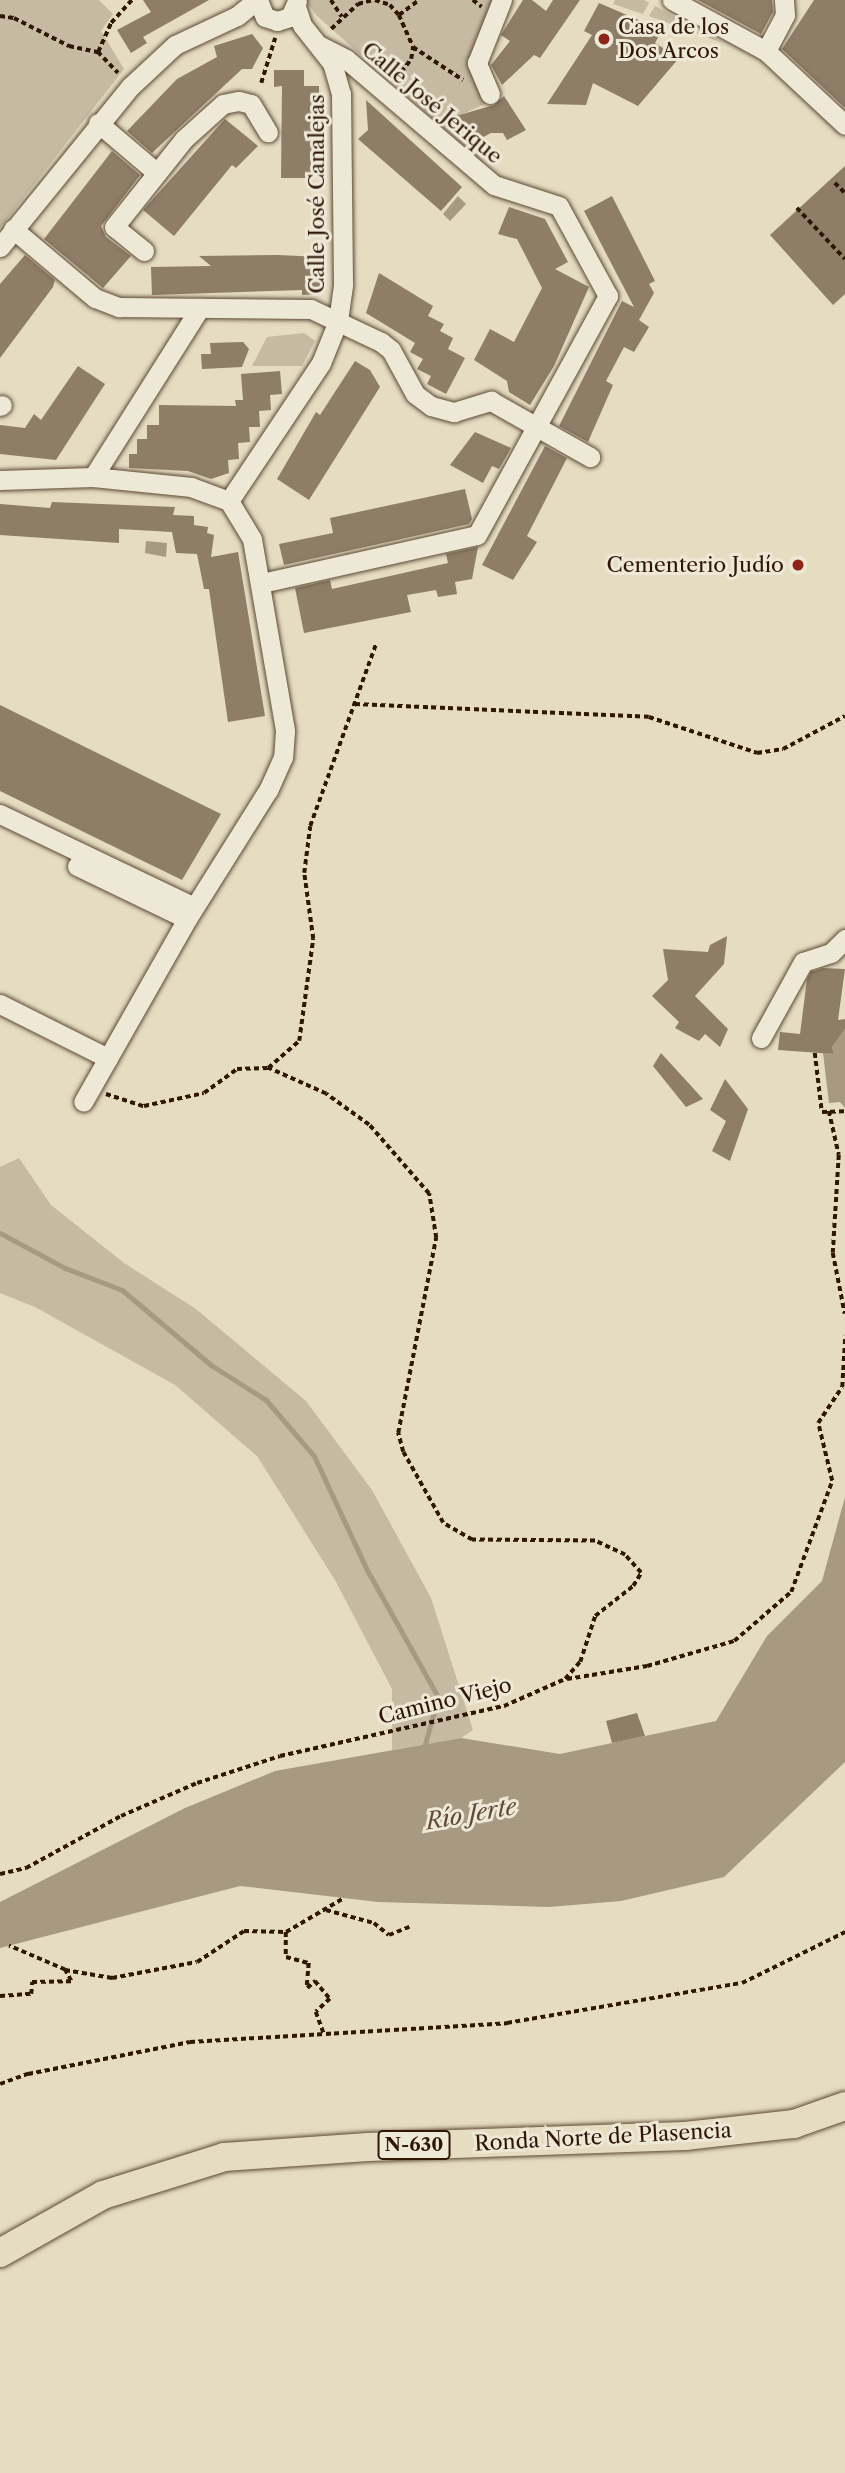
<!DOCTYPE html>
<meta charset="utf-8">
<style>
body{margin:0}
#map{position:relative;width:845px;height:2473px;overflow:hidden;background:#e5dcc2;font-family:"Libre Caslon Text",serif}
div>[style]{position:absolute}
[style*='--x']{left:calc(var(--x)*1px);top:calc(var(--y)*1px);width:calc(var(--w)*1px);rotate:calc(var(--a)*1deg)}
.green>*{inset:0;background:#c6baa2}
.water>*{inset:0;background:#a79982}
.stream>*{height:5px;margin:-2.5px;padding:0 2.5px;transform-origin:2.5px;border-radius:2.5px;background:#a79982}
.building>*{inset:0;background:#8e7d67}
.path>*{height:3.5px;margin-top:-1.75px;transform-origin:0;background:repeating-linear-gradient(90deg,#301605 0 5px,transparent 0 8.5px)}
.roads{filter:drop-shadow(0 0 2px #5d4834) drop-shadow(0 0 2px #5d4834)}
.minor>*{height:19px;margin:-9.5px;padding:0 9.5px;transform-origin:9.5px;border-radius:9.5px;background:#eee8d7}
.highway>*{height:28px;margin:-14px;padding:0 14px;transform-origin:14px;border-radius:14px;background:#e5dcc2}
.dots>*{width:19px;height:19px;translate:-50% -50%;box-sizing:border-box;border:4px solid #eee8d7;border-radius:50%}
span{translate:-50% -50%;white-space:nowrap;text-align:center;line-height:1.15;-webkit-text-stroke:6px #eee8d7;paint-order:stroke}
.shield-label span{padding:2px 5px;background:#eee8d7;border:2px solid;border-radius:5px;-webkit-text-stroke-width:0}
.shield-label{font-size:19px;color:#301605;font-weight:700}
.poi-label{font-size:21px;color:#301605}
.left{translate:0 -50%;text-align:left}
.right{translate:-100% -50%;text-align:right}
.street-label{font-size:21px;color:#301605}
.water-label{font-size:23px;color:#604a37;font-style:italic}
</style>
<div id="map">
<div class="green">
<div style="clip-path:polygon(0 0,99px 0,113px 14px,101px 31px,124px 69px,0 228px)"></div>
<div style="clip-path:polygon(305px 0,493px 0,474px 77px,487px 103px,456px 117px,483px 163px,317px 16px)"></div>
<div style="clip-path:polygon(615px 0,644px 0,649px 3px,643px 14px,613px 4px)"></div>
<div style="clip-path:polygon(655px 6px,723px 43px,649px 16px)"></div>
<div style="clip-path:polygon(304px 333px,315px 341px,302px 366px,252px 366px,267px 337px)"></div>
<div style="clip-path:polygon(19px 1158px,51px 1205px,124px 1263px,196px 1309px,306px 1401px,372px 1490px,431px 1598px,473px 1730px,461px 1738px,392px 1750px,392px 1689px,335px 1580px,257px 1456px,175px 1385px,35px 1307px,0 1293px,0 1167px)"></div>
</div>
<div class="water">
<div style="clip-path:polygon(458px 196px,466px 204px,450px 221px,443px 214px)"></div>
<div style="clip-path:polygon(146px 541px,167px 543px,166px 557px,145px 553px)"></div>
<div style="clip-path:polygon(845px 1029px,845px 1108px,840px 1102px,829px 1103px,823px 1053px,834px 1054px,832px 1047px)"></div>
<div style="clip-path:polygon(845px 1497px,845px 1762px,724px 1877px,621px 1901px,549px 1907px,378px 1902px,240px 1886px,0 1948px,0 1902px,185px 1808px,275px 1771px,461px 1738px,560px 1754px,716px 1721px,767px 1636px,822px 1581px)"></div>
</div>
<div class="stream">
<div style="--x:0;--y:1233;--w:74;--a:28.3"></div>
<div style="--x:65;--y:1268;--w:61;--a:21.1"></div>
<div style="--x:122;--y:1290;--w:116;--a:40.1"></div>
<div style="--x:211;--y:1365;--w:65;--a:32.5"></div>
<div style="--x:266;--y:1400;--w:74;--a:49.4"></div>
<div style="--x:314;--y:1456;--w:126;--a:65.1"></div>
<div style="--x:367;--y:1570;--w:145;--a:60.8"></div>
<div style="--x:438;--y:1697;--w:49;--a:105.5"></div>
</div>
<div class="building">
<div style="clip-path:polygon(143px 0,209px 0,143px 37px,147px 43px,131px 53px,117px 30px,151px 12px)"></div>
<div style="clip-path:polygon(523px 0,532px 0,546px 11px,553px 0,580px 0,540px 58px,534px 55px,502px 85px,491px 65px,510px 41px,501px 35px)"></div>
<div style="clip-path:polygon(698px 0,772px 0,773px 12px,761px 34px)"></div>
<div style="clip-path:polygon(814px 0,845px 0,845px 108px,782px 49px)"></div>
<div style="clip-path:polygon(599px 3px,662px 30px,655px 43px,679px 58px,638px 106px,593px 83px,586px 105px,547px 104px,592px 35px,584px 31px)"></div>
<div style="clip-path:polygon(252px 34px,263px 48px,252px 69px,242px 69px,152px 153px,127px 131px,177px 79px,217px 57px,214px 46px)"></div>
<div style="clip-path:polygon(274px 70px,304px 70px,304px 86px,319px 86px,320px 178px,281px 178px,282px 86px,274px 87px)"></div>
<div style="clip-path:polygon(504px 96px,526px 130px,507px 140px,503px 133px,491px 133px,472px 143px,456px 116px,494px 105px)"></div>
<div style="clip-path:polygon(366px 100px,462px 187px,441px 211px,358px 139px,368px 130px)"></div>
<div style="clip-path:polygon(225px 119px,258px 146px,236px 168px,232px 165px,174px 236px,143px 210px)"></div>
<div style="clip-path:polygon(112px 151px,140px 175px,101px 226px,106px 237px,131px 256px,103px 288px,44px 239px)"></div>
<div style="clip-path:polygon(845px 166px,845px 294px,833px 305px,770px 235px)"></div>
<div style="clip-path:polygon(612px 196px,655px 281px,649px 284px,654px 293px,639px 320px,649px 327px,634px 352px,624px 347px,606px 381px,613px 385px,588px 442px,559px 426px,622px 301px,634px 307px,584px 211px)"></div>
<div style="clip-path:polygon(509px 207px,545px 219px,568px 262px,555px 269px,589px 287px,554px 366px,530px 405px,509px 392px,507px 381px,474px 360px,490px 329px,514px 342px,542px 288px,517px 239px,498px 234px)"></div>
<div style="clip-path:polygon(25px 255px,55px 280px,53px 287px,0 358px,0 284px)"></div>
<div style="clip-path:polygon(278px 255px,321px 257px,321px 294px,302px 295px,302px 290px,152px 295px,151px 267px,211px 266px,199px 256px)"></div>
<div style="clip-path:polygon(379px 273px,433px 306px,428px 316px,444px 324px,440px 331px,453px 338px,448px 349px,465px 358px,446px 394px,427px 384px,431px 376px,417px 369px,423px 359px,410px 352px,415px 343px,366px 313px)"></div>
<div style="clip-path:polygon(243px 342px,249px 349px,242px 367px,202px 369px,201px 354px,211px 354px,210px 343px)"></div>
<div style="clip-path:polygon(355px 361px,370px 370px,380px 387px,309px 500px,277px 479px,316px 412px,320px 415px)"></div>
<div style="clip-path:polygon(78px 366px,105px 384px,56px 460px,0 454px,0 425px,25px 428px,34px 414px,41px 420px)"></div>
<div style="clip-path:polygon(280px 371px,282px 394px,270px 395px,271px 410px,259px 411px,260px 427px,249px 427px,250px 442px,238px 443px,239px 459px,228px 460px,229px 473px,211px 479px,188px 471px,129px 468px,129px 454px,137px 454px,137px 439px,147px 439px,147px 425px,159px 425px,159px 405px,236px 406px,235px 400px,243px 400px,241px 374px)"></div>
<div style="clip-path:polygon(475px 432px,511px 448px,499px 469px,492px 466px,483px 483px,450px 465px)"></div>
<div style="clip-path:polygon(545px 446px,567px 458px,527px 536px,537px 542px,513px 580px,482px 565px)"></div>
<div style="clip-path:polygon(465px 489px,472px 519px,469px 524px,284px 565px,279px 544px,333px 533px,330px 518px)"></div>
<div style="clip-path:polygon(52px 502px,175px 507px,173px 515px,194px 516px,194px 525px,208px 527px,207px 533px,214px 535px,211px 557px,238px 552px,265px 716px,228px 722px,209px 589px,204px 589px,197px 554px,176px 553px,172px 532px,119px 529px,119px 543px,0 535px,0 504px,50px 508px)"></div>
<div style="clip-path:polygon(478px 547px,472px 579px,455px 582px,457px 594px,438px 597px,436px 590px,407px 595px,411px 612px,304px 633px,295px 588px,330px 580px,332px 589px,448px 563px,446px 554px)"></div>
<div style="clip-path:polygon(0 705px,221px 814px,182px 880px,0 791px)"></div>
<div style="clip-path:polygon(727px 936px,724px 964px,695px 996px,728px 1029px,720px 1047px,705px 1034px,699px 1041px,675px 1028px,679px 1022px,652px 996px,668px 980px,663px 949px,708px 952px,710px 945px)"></div>
<div style="clip-path:polygon(823px 968px,845px 969px,838px 1020px,845px 1019px,845px 1029px,832px 1047px,834px 1054px,778px 1050px,780px 1032px,800px 1034px,807px 979px,811px 972px)"></div>
<div style="clip-path:polygon(661px 1053px,703px 1099px,686px 1107px,653px 1066px)"></div>
<div style="clip-path:polygon(725px 1079px,748px 1109px,730px 1161px,712px 1151px,726px 1121px,710px 1110px)"></div>
<div style="clip-path:polygon(637px 1713px,645px 1736px,612px 1743px,606px 1721px)"></div>
</div>
<div class="path">
<div style="--x:331;--y:0;--w:20;--a:57"></div>
<div style="--x:375;--y:0;--w:16;--a:18"></div>
<div style="--x:390;--y:5;--w:13;--a:48"></div>
<div style="--x:399;--y:15;--w:35;--a:66"></div>
<div style="--x:473;--y:0;--w:11;--a:38"></div>
<div style="--x:399;--y:15;--w:25;--a:-37"></div>
<div style="--x:0;--y:16;--w:14;--a:8"></div>
<div style="--x:14;--y:18;--w:62;--a:27"></div>
<div style="--x:69;--y:46;--w:30;--a:12"></div>
<div style="--x:98;--y:52;--w:29;--a:46"></div>
<div style="--x:331;--y:29;--w:37;--a:-43"></div>
<div style="--x:358;--y:4;--w:16;--a:-15"></div>
<div style="--x:98;--y:52;--w:32;--a:-66"></div>
<div style="--x:111;--y:23;--w:31;--a:-48"></div>
<div style="--x:396;--y:79;--w:25;--a:-53"></div>
<div style="--x:411;--y:59;--w:12;--a:-81"></div>
<div style="--x:413;--y:47;--w:60;--a:33.4"></div>
<div style="--x:261;--y:83;--w:47;--a:-72.7"></div>
<div style="--x:835;--y:183;--w:14;--a:45"></div>
<div style="--x:797;--y:208;--w:70;--a:46.7"></div>
<div style="--x:355;--y:704;--w:294;--a:2.5"></div>
<div style="--x:649;--y:717;--w:114;--a:18.4"></div>
<div style="--x:757;--y:753;--w:26;--a:-9"></div>
<div style="--x:783;--y:749;--w:70;--a:-28"></div>
<div style="--x:815;--y:1053;--w:59;--a:83.2"></div>
<div style="--x:822;--y:1112;--w:23;--a:-2"></div>
<div style="--x:106;--y:1094;--w:40;--a:18"></div>
<div style="--x:144;--y:1106;--w:61;--a:-12.2"></div>
<div style="--x:204;--y:1093;--w:41;--a:-36"></div>
<div style="--x:237;--y:1069;--w:31;--a:-2"></div>
<div style="--x:268;--y:1068;--w:41;--a:-41.1"></div>
<div style="--x:299;--y:1041;--w:103;--a:-82.2"></div>
<div style="--x:313;--y:939;--w:67;--a:-97.8"></div>
<div style="--x:304;--y:873;--w:47;--a:-82.7"></div>
<div style="--x:310;--y:826;--w:194;--a:-70.1"></div>
<div style="--x:829;--y:1111;--w:45;--a:77.2"></div>
<div style="--x:839;--y:1155;--w:98;--a:93.5"></div>
<div style="--x:833;--y:1253;--w:62;--a:78.9"></div>
<div style="--x:567;--y:1679;--w:81;--a:-9.2"></div>
<div style="--x:647;--y:1666;--w:91;--a:-16"></div>
<div style="--x:734;--y:1641;--w:75;--a:-40.7"></div>
<div style="--x:791;--y:1592;--w:118;--a:-69.7"></div>
<div style="--x:832;--y:1481;--w:60;--a:-103.6"></div>
<div style="--x:818;--y:1423;--w:43;--a:-56.3"></div>
<div style="--x:842;--y:1387;--w:51;--a:-86.6"></div>
<div style="--x:0;--y:1874;--w:27;--a:-13"></div>
<div style="--x:26;--y:1868;--w:108;--a:-28.7"></div>
<div style="--x:121;--y:1816;--w:83;--a:-23.5"></div>
<div style="--x:197;--y:1783;--w:87;--a:-18"></div>
<div style="--x:280;--y:1756;--w:230;--a:-12.6"></div>
<div style="--x:504;--y:1706;--w:67;--a:-23.9"></div>
<div style="--x:565;--y:1679;--w:23;--a:-49"></div>
<div style="--x:580;--y:1662;--w:48;--a:-71.9"></div>
<div style="--x:595;--y:1616;--w:48;--a:-38.3"></div>
<div style="--x:633;--y:1586;--w:15;--a:-58"></div>
<div style="--x:641;--y:1573;--w:24;--a:-132"></div>
<div style="--x:625;--y:1555;--w:33;--a:-155"></div>
<div style="--x:595;--y:1541;--w:123;--a:-179.5"></div>
<div style="--x:472;--y:1540;--w:34;--a:-150"></div>
<div style="--x:443;--y:1523;--w:81;--a:-119.4"></div>
<div style="--x:403;--y:1452;--w:20;--a:-105"></div>
<div style="--x:398;--y:1433;--w:199;--a:-79"></div>
<div style="--x:436;--y:1238;--w:45;--a:-99"></div>
<div style="--x:429;--y:1194;--w:91;--a:-131"></div>
<div style="--x:369;--y:1125;--w:53;--a:-144.2"></div>
<div style="--x:326;--y:1094;--w:64;--a:-155.9"></div>
<div style="--x:326;--y:1910;--w:50;--a:15.2"></div>
<div style="--x:374;--y:1923;--w:19;--a:39"></div>
<div style="--x:389;--y:1935;--w:22;--a:-22"></div>
<div style="--x:286;--y:1932;--w:25;--a:90"></div>
<div style="--x:286;--y:1957;--w:24;--a:15"></div>
<div style="--x:309;--y:1963;--w:25;--a:95"></div>
<div style="--x:307;--y:1988;--w:11;--a:-41"></div>
<div style="--x:315;--y:1981;--w:23;--a:50"></div>
<div style="--x:330;--y:1999;--w:19;--a:137"></div>
<div style="--x:316;--y:2012;--w:23;--a:70"></div>
<div style="--x:65;--y:1970;--w:48;--a:9.7"></div>
<div style="--x:112;--y:1978;--w:86;--a:-10.7"></div>
<div style="--x:197;--y:1962;--w:56;--a:-33.4"></div>
<div style="--x:244;--y:1931;--w:42;--a:1.4"></div>
<div style="--x:286;--y:1932;--w:67;--a:-30.4"></div>
<div style="--x:0;--y:1996;--w:31;--a:-4"></div>
<div style="--x:31;--y:1994;--w:12;--a:-85"></div>
<div style="--x:32;--y:1982;--w:39;--a:-1"></div>
<div style="--x:71;--y:1981;--w:13;--a:-119"></div>
<div style="--x:65;--y:1970;--w:61;--a:-156.8"></div>
<div style="--x:0;--y:2084;--w:30;--a:-20"></div>
<div style="--x:28;--y:2074;--w:165;--a:-11.2"></div>
<div style="--x:190;--y:2042;--w:318;--a:-3.4"></div>
<div style="--x:507;--y:2023;--w:238;--a:-9.7"></div>
<div style="--x:742;--y:1983;--w:115;--a:-26.3"></div>
</div>
<div class="roads">
<div class="minor">
<div style="--x:258;--y:0;--w:18;--a:68"></div>
<div style="--x:265;--y:17;--w:13;--a:18"></div>
<div style="--x:277;--y:21;--w:14;--a:-17"></div>
<div style="--x:290;--y:17;--w:17;--a:-66"></div>
<div style="--x:672;--y:0;--w:107;--a:28.5"></div>
<div style="--x:766;--y:51;--w:108;--a:43.1"></div>
<div style="--x:766;--y:51;--w:41;--a:-62.2"></div>
<div style="--x:785;--y:15;--w:15;--a:-94"></div>
<div style="--x:490;--y:94;--w:34;--a:-113"></div>
<div style="--x:477;--y:63;--w:68;--a:-68.4"></div>
<div style="--x:98;--y:123;--w:76;--a:40.2"></div>
<div style="--x:13;--y:229;--w:107;--a:40.1"></div>
<div style="--x:95;--y:298;--w:26;--a:21"></div>
<div style="--x:119;--y:307;--w:192;--a:0.6"></div>
<div style="--x:311;--y:309;--w:77;--a:25.2"></div>
<div style="--x:381;--y:342;--w:13;--a:39"></div>
<div style="--x:391;--y:350;--w:50;--a:61.4"></div>
<div style="--x:415;--y:394;--w:20;--a:37"></div>
<div style="--x:431;--y:406;--w:24;--a:15"></div>
<div style="--x:454;--y:412;--w:39;--a:-17"></div>
<div style="--x:491;--y:401;--w:114;--a:29.5"></div>
<div style="--x:0;--y:247;--w:208;--a:-50.9"></div>
<div style="--x:131;--y:86;--w:60;--a:-43"></div>
<div style="--x:175;--y:45;--w:68;--a:-25.1"></div>
<div style="--x:237;--y:16;--w:26;--a:-39"></div>
<div style="--x:144;--y:251;--w:38;--a:-141"></div>
<div style="--x:114;--y:227;--w:112;--a:-51.5"></div>
<div style="--x:184;--y:139;--w:52;--a:-41.9"></div>
<div style="--x:223;--y:104;--w:16;--a:-11"></div>
<div style="--x:239;--y:101;--w:12;--a:14"></div>
<div style="--x:251;--y:104;--w:33;--a:59"></div>
<div style="--x:0;--y:406;--w:2;--a:-27"></div>
<div style="--x:93;--y:477;--w:200;--a:-57.7"></div>
<div style="--x:0;--y:480;--w:93;--a:-1.8"></div>
<div style="--x:93;--y:477;--w:99;--a:5.8"></div>
<div style="--x:191;--y:487;--w:40;--a:20.2"></div>
<div style="--x:229;--y:501;--w:44;--a:58.8"></div>
<div style="--x:252;--y:539;--w:195;--a:80.2"></div>
<div style="--x:285;--y:731;--w:26;--a:94"></div>
<div style="--x:283;--y:757;--w:36;--a:114"></div>
<div style="--x:268;--y:790;--w:152;--a:122.1"></div>
<div style="--x:187;--y:919;--w:210;--a:119.6"></div>
<div style="--x:229;--y:501;--w:166;--a:-56.3"></div>
<div style="--x:321;--y:363;--w:45;--a:-68"></div>
<div style="--x:338;--y:321;--w:37;--a:-82"></div>
<div style="--x:343;--y:284;--w:190;--a:-90.6"></div>
<div style="--x:341;--y:94;--w:32;--a:-106"></div>
<div style="--x:332;--y:63;--w:48;--a:-128.3"></div>
<div style="--x:302;--y:25;--w:19;--a:-108"></div>
<div style="--x:262;--y:583;--w:220;--a:-12.6"></div>
<div style="--x:477;--y:535;--w:273;--a:-61.3"></div>
<div style="--x:608;--y:296;--w:102;--a:-118.6"></div>
<div style="--x:559;--y:206;--w:68;--a:-162.1"></div>
<div style="--x:494;--y:185;--w:194;--a:-139.6"></div>
<div style="--x:346;--y:59;--w:31;--a:-153"></div>
<div style="--x:0;--y:814;--w:215;--a:25.6"></div>
<div style="--x:77;--y:866;--w:122;--a:25.7"></div>
<div style="--x:0;--y:1004;--w:121;--a:26.6"></div>
<div style="--x:761;--y:1038;--w:87;--a:-61.1"></div>
<div style="--x:803;--y:962;--w:29;--a:-18"></div>
<div style="--x:831;--y:953;--w:20;--a:-45"></div>
</div>
<div class="highway">
<div style="--x:0;--y:2253;--w:118;--a:-29.4"></div>
<div style="--x:103;--y:2195;--w:127;--a:-17.4"></div>
<div style="--x:224;--y:2157;--w:144;--a:-4"></div>
<div style="--x:368;--y:2147;--w:317;--a:-2"></div>
<div style="--x:685;--y:2136;--w:110;--a:-6.3"></div>
<div style="--x:794;--y:2124;--w:54;--a:-19.4"></div>
</div>
</div>
<div class="dots">
<div style="left:604px;top:39px;background:#8f2418"></div>
<div style="left:798px;top:565px;background:#8f2418"></div>
</div>
<div class="shield-label">
<span style="left:414px;top:2145px">N-630</span>
</div>
<div class="poi-label">
<span class="left" style="left:618px;top:39px">Casa de los<br>Dos Arcos</span>
<span class="right" style="left:784px;top:565px">Cementerio Judío</span>
</div>
<div class="street-label">
<span style="left:432px;top:103px;rotate:40deg">Calle José Jerique</span>
<span style="left:317px;top:194px;rotate:-90deg">Calle José Canalejas</span>
<span style="left:445px;top:1701px;rotate:-14deg">Camino Viejo</span>
<span style="left:603px;top:2137px;rotate:-3deg">Ronda Norte de Plasencia</span>
</div>
<div class="water-label">
<span style="left:471px;top:1814px;rotate:-10deg">Río Jerte</span>
</div>
</div>
